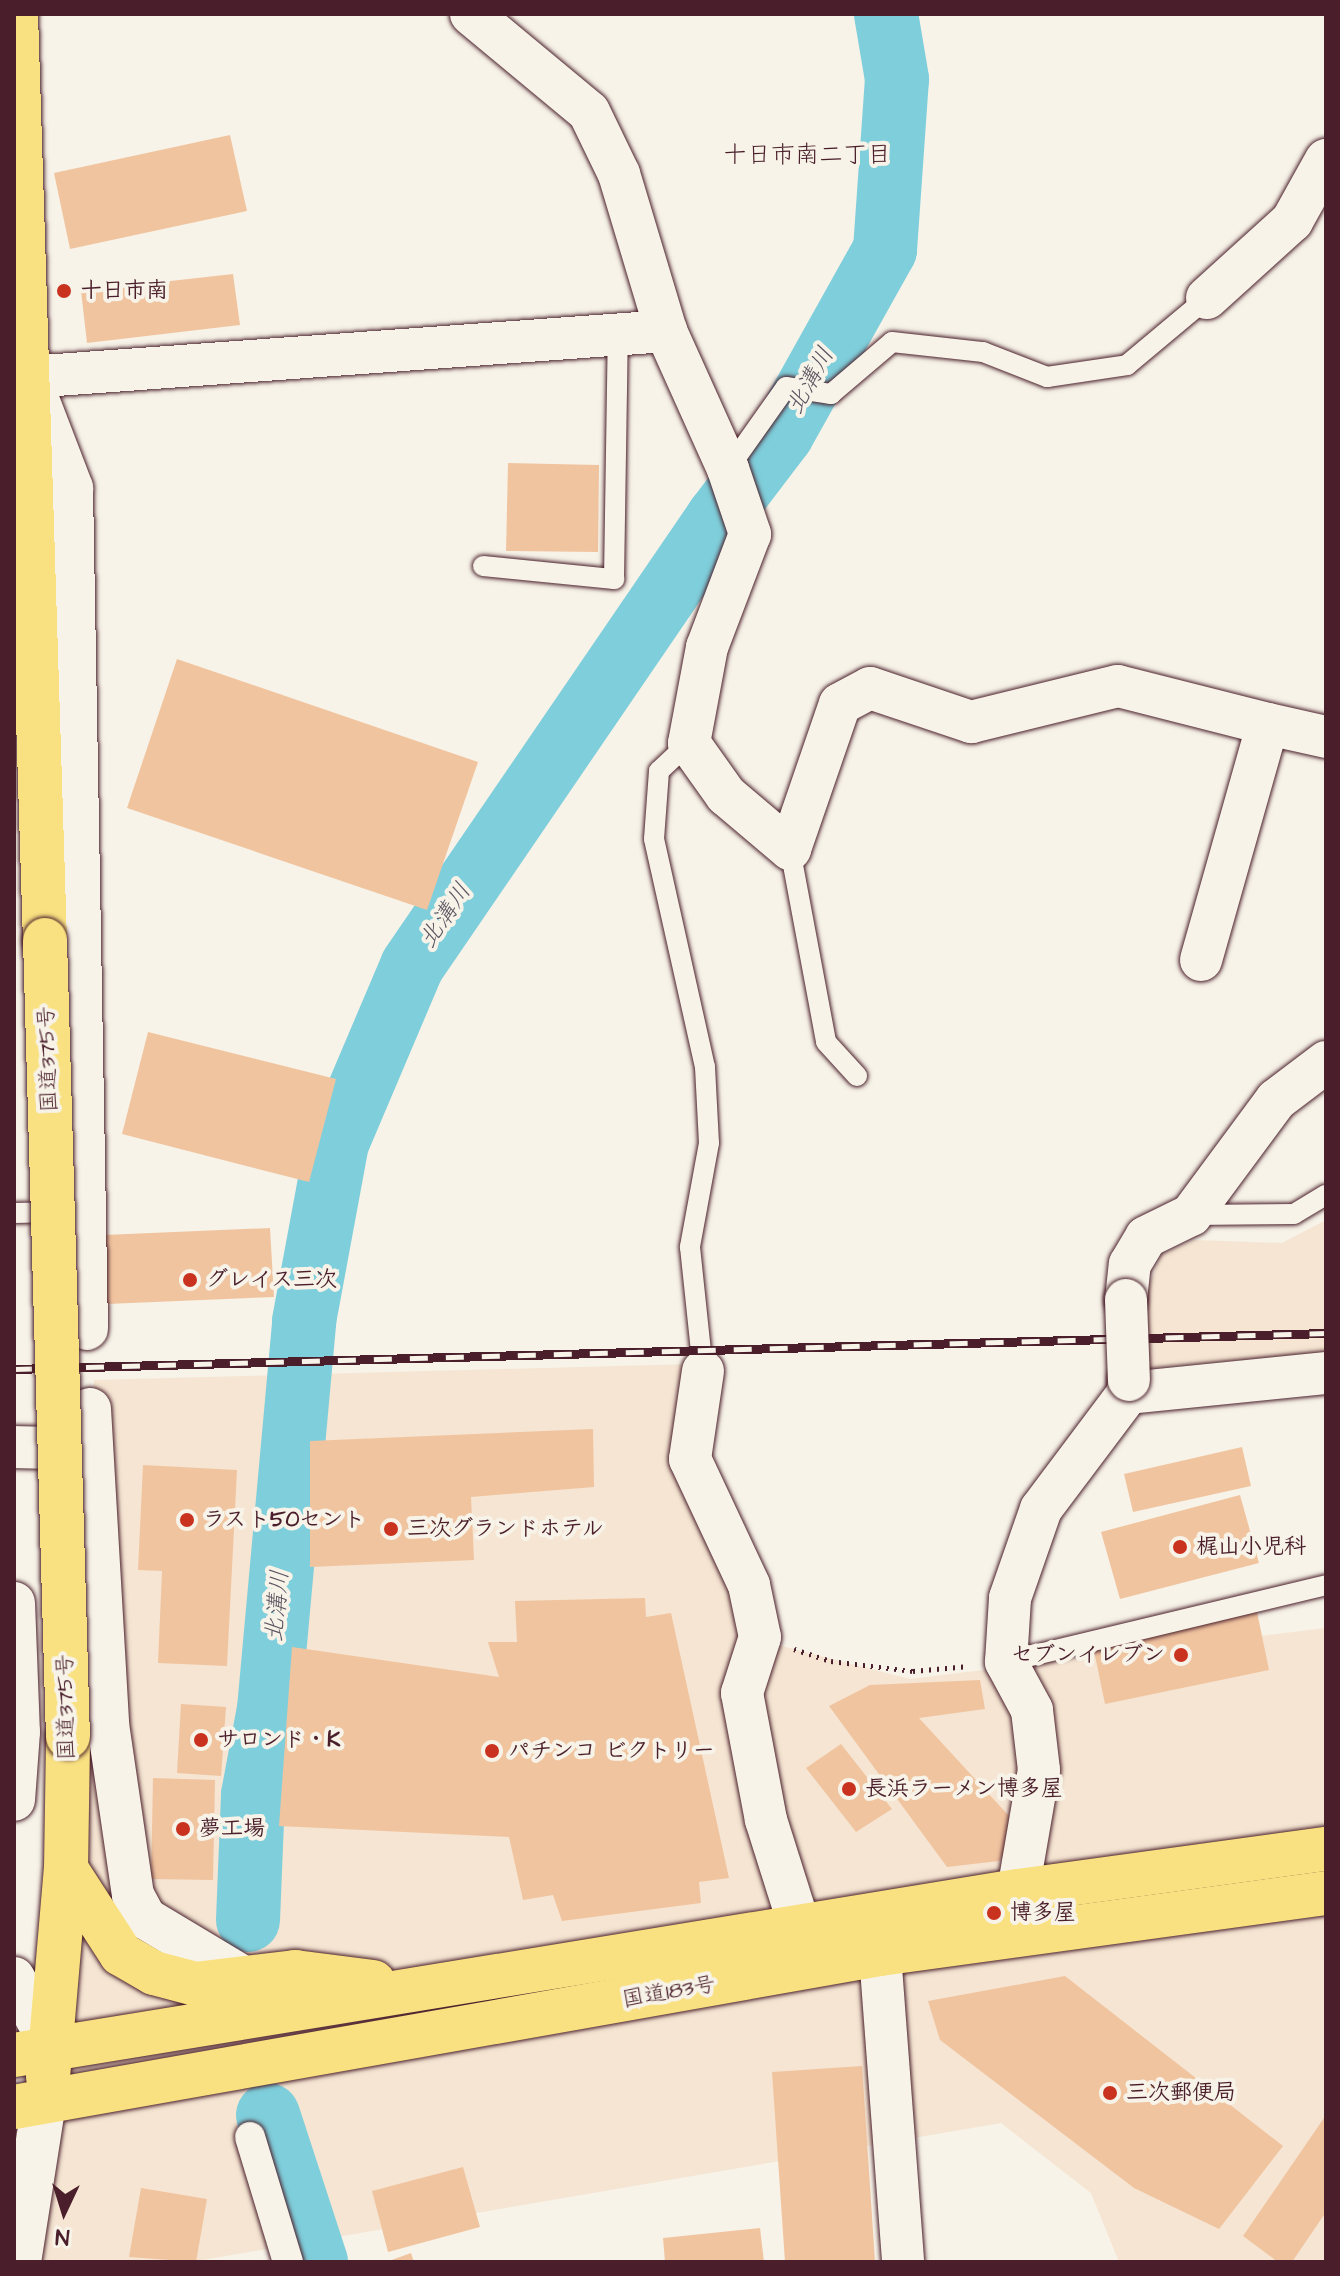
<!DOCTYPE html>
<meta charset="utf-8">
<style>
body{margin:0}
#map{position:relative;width:1340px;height:2276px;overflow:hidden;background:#f7f3e8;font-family:"Architects Daughter","Klee One",sans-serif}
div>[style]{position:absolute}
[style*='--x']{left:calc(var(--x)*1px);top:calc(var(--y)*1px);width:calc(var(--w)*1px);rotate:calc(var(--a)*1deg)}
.built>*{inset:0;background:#f5e5d2}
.river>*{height:64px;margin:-32px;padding:0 32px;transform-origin:32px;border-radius:32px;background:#7fcedb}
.building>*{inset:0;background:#f1c4a0}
.path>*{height:5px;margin-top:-2.5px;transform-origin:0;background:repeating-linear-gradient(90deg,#4a1f2b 0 2px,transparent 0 8px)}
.roads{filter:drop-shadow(0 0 2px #4a1f2b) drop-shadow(0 0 2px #4a1f2b)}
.service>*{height:20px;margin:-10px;padding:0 10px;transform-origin:10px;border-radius:10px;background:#f7f3e8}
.pedestrian>*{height:30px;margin:-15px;padding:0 15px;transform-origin:15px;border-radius:15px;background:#f7f3e8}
.minor>*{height:42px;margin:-21px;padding:0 21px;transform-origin:21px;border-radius:21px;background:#f7f3e8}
.secondary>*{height:44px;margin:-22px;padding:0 22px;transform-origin:22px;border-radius:22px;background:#f7f3e8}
.trunk>*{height:44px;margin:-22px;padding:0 22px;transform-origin:22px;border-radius:22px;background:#f9e181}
.rail>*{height:9px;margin-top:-4.5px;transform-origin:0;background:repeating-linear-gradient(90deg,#f7f3e8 0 18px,#4a1f2b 0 36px);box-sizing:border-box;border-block:2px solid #4a1f2b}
.bridges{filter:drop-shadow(0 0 2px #4a1f2b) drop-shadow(0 0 2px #4a1f2b)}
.minor-bridge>*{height:42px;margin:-21px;padding:0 21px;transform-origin:21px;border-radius:21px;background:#f7f3e8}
.trunk-bridge>*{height:44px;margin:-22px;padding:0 22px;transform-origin:22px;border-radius:22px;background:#f9e181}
.dots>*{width:22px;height:22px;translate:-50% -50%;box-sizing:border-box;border:4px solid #f7f3e8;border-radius:50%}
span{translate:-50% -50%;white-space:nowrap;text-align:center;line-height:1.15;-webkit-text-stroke:8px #f7f3e8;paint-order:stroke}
.poi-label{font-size:22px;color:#4a1f2b;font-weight:700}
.left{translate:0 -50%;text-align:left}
.right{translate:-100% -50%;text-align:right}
.street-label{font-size:22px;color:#4a1f2b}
.neighbourhood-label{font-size:24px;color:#4a1f2b}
.water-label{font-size:24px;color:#5a5460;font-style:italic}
.frame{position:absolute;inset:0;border:16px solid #4a1f2b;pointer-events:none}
.north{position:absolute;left:24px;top:2172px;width:80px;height:80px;-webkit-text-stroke:6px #f7f3e8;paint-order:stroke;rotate:184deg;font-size:22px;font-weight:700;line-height:32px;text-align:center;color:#4a1f2b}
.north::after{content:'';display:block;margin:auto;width:28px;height:36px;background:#4a1f2b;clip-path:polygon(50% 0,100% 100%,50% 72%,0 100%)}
</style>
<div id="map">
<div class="built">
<div style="clip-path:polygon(1326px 1220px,1326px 1352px,1150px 1368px,1143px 1300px,1161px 1255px,1194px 1240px,1282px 1243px)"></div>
<div style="clip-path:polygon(692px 1364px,746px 1637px,910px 1679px,1326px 1628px,1326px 2262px,1119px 2262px,1091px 2193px,1001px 2123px,191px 2262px,23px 2262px,58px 1961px,94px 1380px)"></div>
</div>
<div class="river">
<div style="--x:248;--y:1920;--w:125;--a:-87.7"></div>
<div style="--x:253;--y:1795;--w:87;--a:-79.5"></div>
<div style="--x:269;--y:1709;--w:390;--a:-84.8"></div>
<div style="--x:304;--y:1321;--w:181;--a:-79.5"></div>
<div style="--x:337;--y:1143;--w:192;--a:-67"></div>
<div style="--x:412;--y:966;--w:543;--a:-55.67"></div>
<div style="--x:718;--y:518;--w:106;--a:-52.7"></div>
<div style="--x:782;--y:434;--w:211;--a:-60.8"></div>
<div style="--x:885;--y:250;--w:171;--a:-86"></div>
<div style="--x:897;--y:79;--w:66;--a:-99.6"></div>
<div style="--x:268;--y:2115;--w:155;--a:71.9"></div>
</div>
<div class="building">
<div style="clip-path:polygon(230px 135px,247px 211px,70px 249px,54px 173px)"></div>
<div style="clip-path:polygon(233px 274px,240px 325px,87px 343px,81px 291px)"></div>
<div style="clip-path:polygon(508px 463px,599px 465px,598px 552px,506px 551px)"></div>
<div style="clip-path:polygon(177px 659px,478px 762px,427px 910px,127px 808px)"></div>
<div style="clip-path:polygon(148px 1032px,336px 1079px,309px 1182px,122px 1134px)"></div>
<div style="clip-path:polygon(270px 1228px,274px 1297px,107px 1304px,104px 1235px)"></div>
<div style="clip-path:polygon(593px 1429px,594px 1487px,471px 1497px,474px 1560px,310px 1567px,310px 1441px)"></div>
<div style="clip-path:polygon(1242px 1447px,1251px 1486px,1133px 1512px,1124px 1474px)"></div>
<div style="clip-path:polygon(143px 1465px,237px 1470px,227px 1666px,158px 1663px,162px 1571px,138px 1570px)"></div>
<div style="clip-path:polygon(1240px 1495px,1259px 1563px,1120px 1599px,1101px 1532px)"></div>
<div style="clip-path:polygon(645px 1598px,646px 1617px,671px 1613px,729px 1878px,699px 1882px,701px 1903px,562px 1921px,553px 1895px,523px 1900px,509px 1837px,279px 1826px,292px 1647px,499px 1677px,488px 1642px,517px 1642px,515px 1601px)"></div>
<div style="clip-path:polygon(1256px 1607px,1269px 1670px,1105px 1704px,1092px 1641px)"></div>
<div style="clip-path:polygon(980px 1680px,985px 1709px,919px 1718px,1021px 1829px,999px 1861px,947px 1867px,829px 1706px,870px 1685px)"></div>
<div style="clip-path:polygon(181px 1704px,226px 1707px,221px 1776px,177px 1773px)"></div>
<div style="clip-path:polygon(841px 1744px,892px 1809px,856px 1832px,806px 1768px)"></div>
<div style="clip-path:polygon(153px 1778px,215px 1780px,213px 1880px,151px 1879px)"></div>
<div style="clip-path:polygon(1065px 1976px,1283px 2146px,1219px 2229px,1134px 2188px,940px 2040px,928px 2001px)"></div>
<div style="clip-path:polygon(862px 2066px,875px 2262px,785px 2262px,772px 2072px)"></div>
<div style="clip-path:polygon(1326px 2115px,1326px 2212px,1292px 2262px,1278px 2262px,1243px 2236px)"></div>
<div style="clip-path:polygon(463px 2167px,480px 2227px,388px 2252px,372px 2191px)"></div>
<div style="clip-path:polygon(141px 2188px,207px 2199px,196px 2262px,129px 2257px)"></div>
<div style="clip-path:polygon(760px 2228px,764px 2262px,665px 2262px,663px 2238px)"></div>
<div style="clip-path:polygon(411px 2253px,414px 2262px,386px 2262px)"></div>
</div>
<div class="path">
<div style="--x:794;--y:1649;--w:39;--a:18"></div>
<div style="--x:831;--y:1661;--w:83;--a:7"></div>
<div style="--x:913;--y:1671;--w:56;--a:-5.1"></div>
</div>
<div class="roads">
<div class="service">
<div style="--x:728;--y:469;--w:100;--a:-54.7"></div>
<div style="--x:786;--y:387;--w:46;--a:8.8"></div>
<div style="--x:831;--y:394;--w:80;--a:-40.4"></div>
<div style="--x:892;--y:342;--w:92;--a:6.3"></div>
<div style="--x:983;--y:352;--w:69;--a:21.3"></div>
<div style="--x:1047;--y:377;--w:81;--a:-8.5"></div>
<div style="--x:1127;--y:365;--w:104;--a:-39.9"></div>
<div style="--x:483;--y:566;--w:132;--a:5.7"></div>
<div style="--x:614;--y:579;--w:245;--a:-89.1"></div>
<div style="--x:689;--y:743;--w:41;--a:137"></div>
<div style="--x:659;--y:771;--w:68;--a:94.2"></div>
<div style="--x:654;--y:839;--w:234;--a:77.4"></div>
<div style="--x:705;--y:1067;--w:76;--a:87"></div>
<div style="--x:709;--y:1143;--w:106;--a:100.4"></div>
<div style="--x:690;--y:1247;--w:125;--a:84"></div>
<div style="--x:790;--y:849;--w:196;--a:79.4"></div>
<div style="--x:826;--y:1042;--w:46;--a:47.6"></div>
<div style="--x:14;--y:1213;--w:43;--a:-1.3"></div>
<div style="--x:1191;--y:1215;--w:103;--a:-0.6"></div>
<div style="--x:1294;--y:1214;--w:37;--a:-31"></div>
<div style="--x:1006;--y:1662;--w:329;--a:-13.5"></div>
</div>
<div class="pedestrian">
<div style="--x:250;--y:2137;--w:131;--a:73.1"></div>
</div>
<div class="minor">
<div style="--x:471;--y:14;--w:153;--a:39.7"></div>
<div style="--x:589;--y:112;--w:69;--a:64.2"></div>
<div style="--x:619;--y:174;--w:164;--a:73.3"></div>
<div style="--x:666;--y:331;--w:151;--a:65.8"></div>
<div style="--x:728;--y:469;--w:69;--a:71.3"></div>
<div style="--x:750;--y:534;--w:121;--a:110.8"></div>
<div style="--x:707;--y:647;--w:98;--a:100.6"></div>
<div style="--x:689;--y:743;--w:64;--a:54.6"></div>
<div style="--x:726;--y:795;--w:84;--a:40.2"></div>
<div style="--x:790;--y:849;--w:153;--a:-71"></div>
<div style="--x:840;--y:704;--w:34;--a:-28"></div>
<div style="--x:870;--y:688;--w:107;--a:18.6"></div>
<div style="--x:971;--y:722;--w:151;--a:-13.8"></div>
<div style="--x:1118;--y:686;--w:155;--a:14.2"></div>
<div style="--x:1207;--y:298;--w:115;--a:-42.2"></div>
<div style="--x:1292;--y:221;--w:70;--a:-60.9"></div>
<div style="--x:29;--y:377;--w:639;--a:-4.13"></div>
<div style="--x:31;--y:381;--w:115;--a:69"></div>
<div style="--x:72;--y:488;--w:841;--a:88.98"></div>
<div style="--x:1201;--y:960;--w:245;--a:-74.2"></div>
<div style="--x:1268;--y:724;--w:59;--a:12.6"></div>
<div style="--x:1126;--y:1300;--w:36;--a:-84"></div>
<div style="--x:1130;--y:1264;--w:31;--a:-59"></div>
<div style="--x:1146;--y:1237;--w:50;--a:-26.1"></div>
<div style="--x:1191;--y:1215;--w:143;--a:-53.5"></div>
<div style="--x:1276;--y:1100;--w:63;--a:-37.2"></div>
<div style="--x:703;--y:1371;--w:89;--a:98.4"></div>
<div style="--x:690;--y:1459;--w:139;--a:64.9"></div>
<div style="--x:749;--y:1585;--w:53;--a:78.1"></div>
<div style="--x:760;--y:1637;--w:59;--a:107.8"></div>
<div style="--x:742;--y:1693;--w:129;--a:79.3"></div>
<div style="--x:766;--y:1820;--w:113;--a:72.5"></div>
<div style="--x:1128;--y:1393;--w:199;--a:-5.8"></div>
<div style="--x:90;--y:1409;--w:316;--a:86.7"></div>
<div style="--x:108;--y:1724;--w:173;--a:81.7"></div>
<div style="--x:133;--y:1895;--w:26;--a:62"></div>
<div style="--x:145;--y:1918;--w:117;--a:31"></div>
<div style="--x:14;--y:1447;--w:75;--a:1.5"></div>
<div style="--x:14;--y:1603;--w:129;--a:87.8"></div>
<div style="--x:19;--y:1732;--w:68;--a:94.2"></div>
<div style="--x:1027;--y:1922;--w:32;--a:-106"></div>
<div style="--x:1018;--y:1891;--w:123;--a:-80.2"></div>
<div style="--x:1039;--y:1770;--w:60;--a:-96.7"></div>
<div style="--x:1032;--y:1710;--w:55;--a:-118.4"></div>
<div style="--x:1006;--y:1662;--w:64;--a:-86.4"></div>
<div style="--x:1010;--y:1598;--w:94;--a:-70.8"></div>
<div style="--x:1041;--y:1509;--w:145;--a:-53.1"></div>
<div style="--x:1128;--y:1393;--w:13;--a:-86"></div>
<div style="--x:880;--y:1954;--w:309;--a:85.7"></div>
<div style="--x:14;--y:1978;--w:81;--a:61.2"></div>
</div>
<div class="secondary">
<div style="--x:19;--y:2262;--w:161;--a:-81.1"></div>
</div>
<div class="trunk">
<div style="--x:16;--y:14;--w:926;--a:88.21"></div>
<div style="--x:66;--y:1869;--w:101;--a:57.1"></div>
<div style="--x:121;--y:1954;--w:38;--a:30"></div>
<div style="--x:154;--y:1973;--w:42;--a:15"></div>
<div style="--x:195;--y:1984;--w:101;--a:-6.8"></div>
<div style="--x:295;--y:1972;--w:79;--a:7.3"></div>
<div style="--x:14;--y:2055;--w:1017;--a:-9.28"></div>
<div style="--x:1018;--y:1891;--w:311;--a:-7.8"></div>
<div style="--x:48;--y:2077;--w:209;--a:-85.1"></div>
<div style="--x:66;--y:1869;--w:132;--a:-89.1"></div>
<div style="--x:14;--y:2107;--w:879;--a:-10.02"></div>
<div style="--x:880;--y:1954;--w:450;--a:-7.8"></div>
</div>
</div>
<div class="rail">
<div style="--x:14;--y:1369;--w:1312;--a:-1.57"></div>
</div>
<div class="bridges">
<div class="minor-bridge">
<div style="--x:1126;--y:1300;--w:80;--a:87.9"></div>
</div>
<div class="trunk-bridge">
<div style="--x:45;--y:940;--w:797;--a:88.35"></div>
</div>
</div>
<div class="dots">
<div style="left:64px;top:291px;background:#c8321e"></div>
<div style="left:190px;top:1280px;background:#c8321e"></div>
<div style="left:187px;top:1520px;background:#c8321e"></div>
<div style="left:391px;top:1529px;background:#c8321e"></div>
<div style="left:1180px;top:1547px;background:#c8321e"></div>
<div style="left:1181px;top:1655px;background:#c8321e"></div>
<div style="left:201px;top:1740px;background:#c8321e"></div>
<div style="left:492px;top:1751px;background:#c8321e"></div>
<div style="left:849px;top:1789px;background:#c8321e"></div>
<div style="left:183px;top:1829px;background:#c8321e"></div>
<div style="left:994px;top:1913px;background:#c8321e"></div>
<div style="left:1110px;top:2093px;background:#c8321e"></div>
</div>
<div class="poi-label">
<span class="left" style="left:80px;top:291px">十日市南</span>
<span class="left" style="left:206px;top:1280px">グレイス三次</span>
<span class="left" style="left:203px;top:1520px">ラスト50セント</span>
<span class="left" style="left:407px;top:1529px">三次グランドホテル</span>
<span class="left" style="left:1196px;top:1547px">梶山小児科</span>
<span class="right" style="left:1165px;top:1655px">セブンイレブン</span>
<span class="left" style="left:217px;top:1740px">サロンド・K</span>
<span class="left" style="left:508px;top:1751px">パチンコ ビクトリー</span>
<span class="left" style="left:865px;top:1789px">長浜ラーメン博多屋</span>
<span class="left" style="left:199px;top:1829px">夢工場</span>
<span class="left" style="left:1010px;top:1913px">博多屋</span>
<span class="left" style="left:1126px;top:2093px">三次郵便局</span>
</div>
<div class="street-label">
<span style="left:48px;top:1059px;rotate:-92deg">国道375号</span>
<span style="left:66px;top:1707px;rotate:-91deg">国道375号</span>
<span style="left:669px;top:1992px;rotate:-10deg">国道183号</span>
</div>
<div class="neighbourhood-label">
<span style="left:807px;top:156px">十日市南二丁目</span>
</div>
<div class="water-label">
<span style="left:811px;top:381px;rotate:-61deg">北溝川</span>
<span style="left:446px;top:916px;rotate:-56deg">北溝川</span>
<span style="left:278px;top:1606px;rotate:-85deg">北溝川</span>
</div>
<div class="frame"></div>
<div class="north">N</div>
</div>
